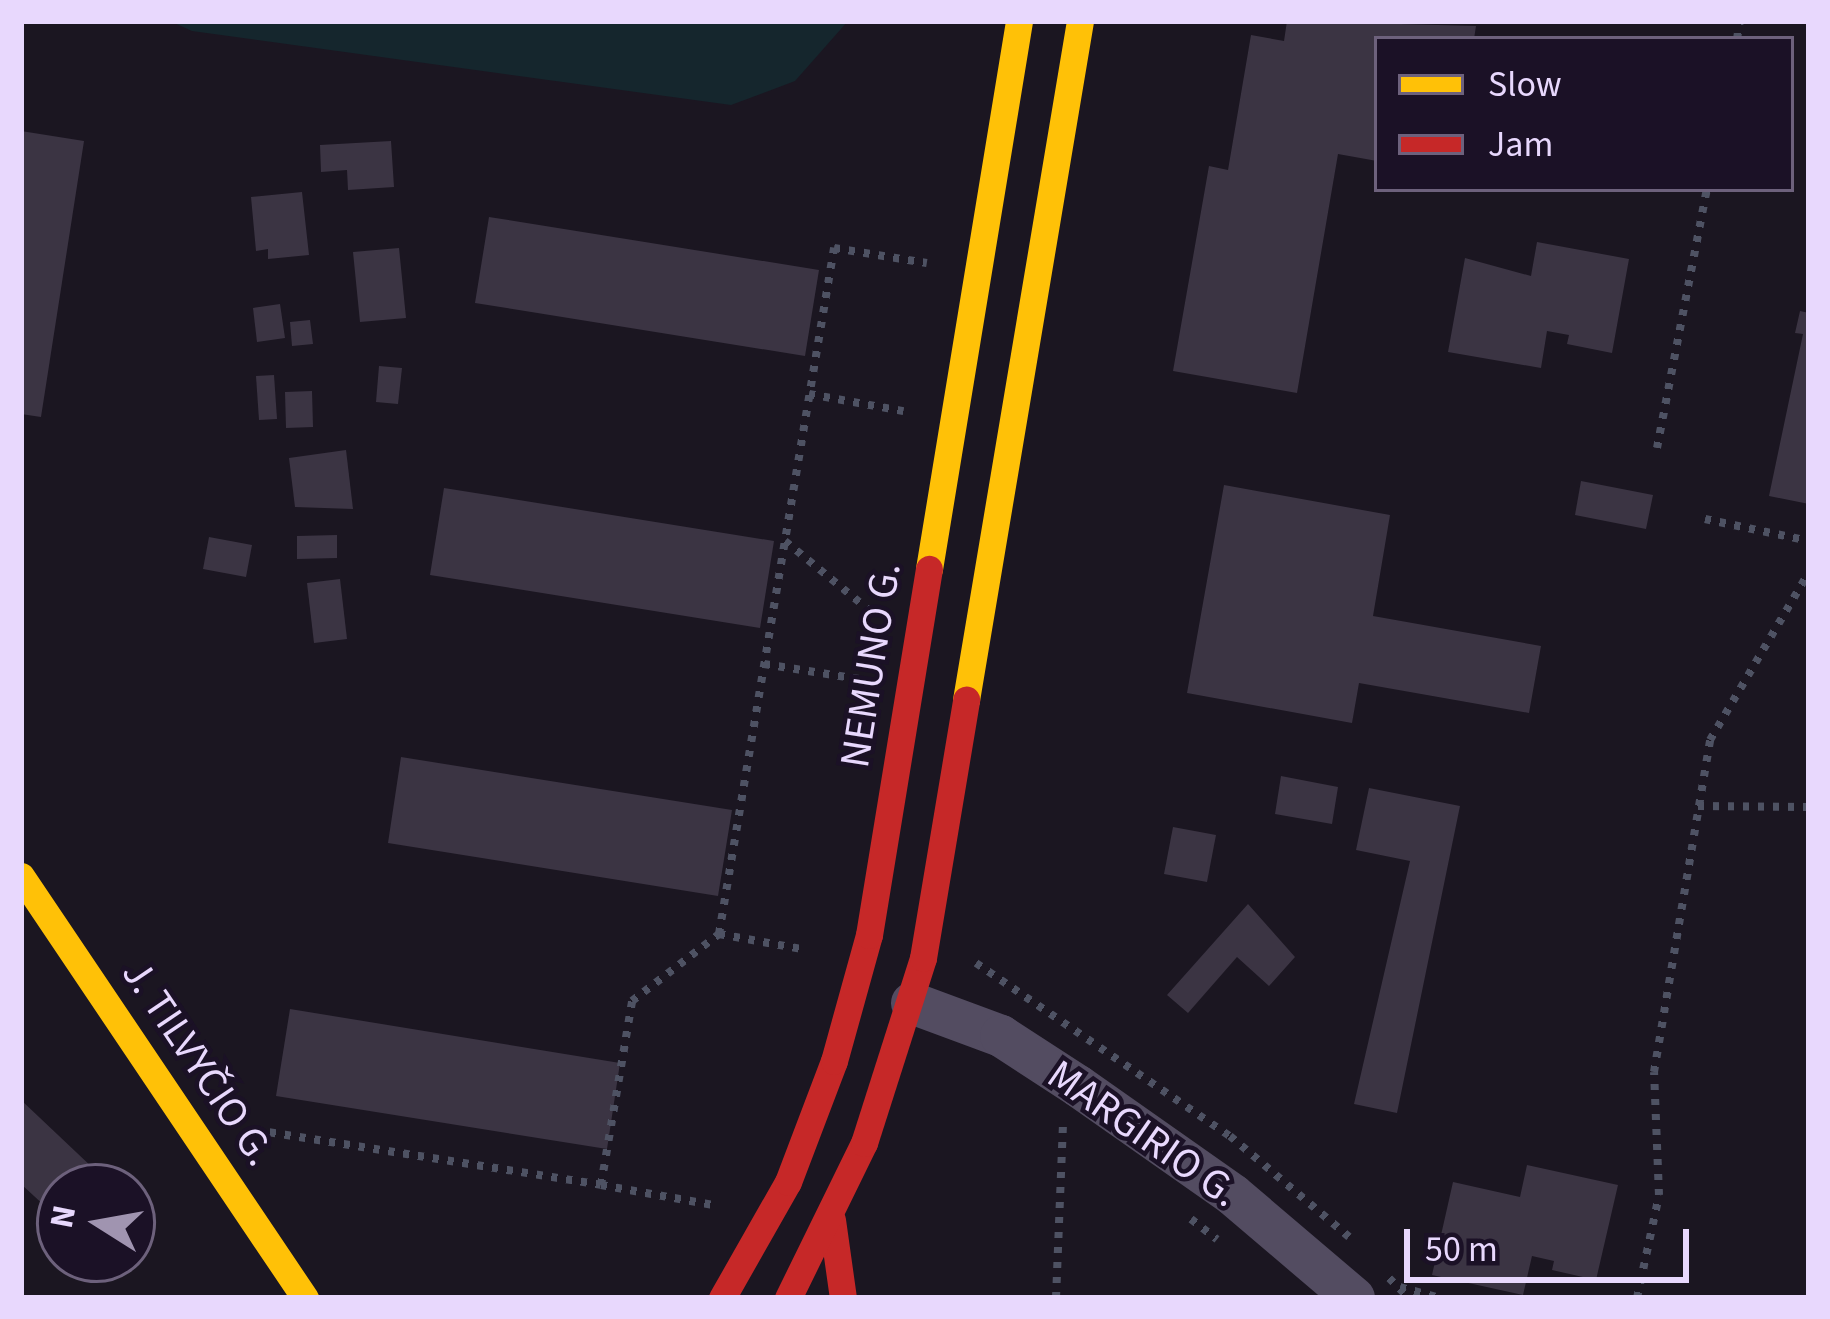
<!DOCTYPE html>
<meta charset="utf-8">
<style>
body{margin:0}
#map{position:relative;width:1830px;height:1319px;overflow:hidden;background:#1b1621;font-family:"Source Sans 3",sans-serif}
div>[style]{position:absolute}
[style*='--x']{left:calc(var(--x)*1px);top:calc(var(--y)*1px);width:calc(var(--w)*1px);rotate:calc(var(--a)*1deg)}
.green>*{inset:0;background:#15262d}
.building>*{inset:0;background:#3b3443}
.path>*{height:8px;margin-top:-4px;transform-origin:0;background:repeating-linear-gradient(90deg,#4e5263 0 6px,transparent 0 15px)}
.street>*{height:42px;margin:-21px;padding:0 21px;transform-origin:21px;border-radius:21px;background:#534c61}
.slow>*{height:27px;margin:-13.5px;padding:0 13.5px;transform-origin:13.5px;border-radius:13.5px;background:#ffc107}
.jam>*{height:27px;margin:-13.5px;padding:0 13.5px;transform-origin:13.5px;border-radius:13.5px;background:#c62828}
span{translate:-50% -50%;white-space:nowrap;text-align:center;line-height:1.15;-webkit-text-stroke:9px #1b1126;paint-order:stroke}
.street-label{font-size:42px;color:#e8d8fd}
.frame{position:absolute;inset:0;border:24px solid #e8d8fd;pointer-events:none}
.legend{position:absolute;left:1374px;top:36px;width:420px;height:156px;box-sizing:border-box;background:#1b1126;border:3px solid #6d617c;margin:0;padding:15px 21px;list-style:none;font-size:36px;color:#e8d8fd}
.legend li{display:flex;align-items:center;gap:24px;height:60px}
.legend b{width:60px;border:3px solid #6d617c}
.north{position:absolute;left:36px;top:1163px;width:120px;height:120px;box-sizing:border-box;background:#1b1126;border:3px solid #6d617c;border-radius:50%;rotate:281deg;font-size:33px;font-weight:700;line-height:48px;text-align:center;color:#e8d8fd}
.north::after{content:'';display:block;margin:auto;width:42px;height:54px;background:#a094b0;clip-path:polygon(50% 0,100% 100%,50% 72%,0 100%)}
.scale{position:absolute;left:1404px;top:1229px;width:285px;height:54px;box-sizing:border-box;border:6px solid #e8d8fd;border-top:0;padding-left:15px;font-size:36px;line-height:42px;white-space:nowrap;color:#e8d8fd;-webkit-text-stroke:9px #1b1126;paint-order:stroke}
</style>
<div id="map">
<div class="green">
<div style="clip-path:polygon(170px 21px,848px 21px,795px 81px,731px 105px,192px 31px)"></div>
</div>
<div class="building">
<div style="clip-path:polygon(1287px 21px,1476px 26px,1474px 39px,1377px 39px,1377px 161px,1338px 154px,1297px 393px,1173px 371px,1209px 166px,1228px 170px,1251px 35px,1284px 41px)"></div>
<div style="clip-path:polygon(21px 131px,84px 141px,41px 417px,21px 414px)"></div>
<div style="clip-path:polygon(391px 141px,394px 187px,348px 190px,347px 170px,321px 172px,320px 145px)"></div>
<div style="clip-path:polygon(302px 192px,309px 255px,268px 259px,268px 249px,256px 251px,251px 197px)"></div>
<div style="clip-path:polygon(489px 217px,819px 270px,805px 356px,475px 303px)"></div>
<div style="clip-path:polygon(1537px 242px,1629px 259px,1612px 353px,1567px 344px,1569px 335px,1547px 331px,1541px 368px,1448px 352px,1465px 258px,1531px 276px)"></div>
<div style="clip-path:polygon(399px 248px,406px 318px,360px 322px,353px 252px)"></div>
<div style="clip-path:polygon(280px 304px,285px 338px,257px 342px,253px 308px)"></div>
<div style="clip-path:polygon(1800px 311px,1809px 313px,1809px 504px,1769px 496px,1803px 334px,1795px 333px)"></div>
<div style="clip-path:polygon(310px 320px,313px 344px,292px 346px,290px 322px)"></div>
<div style="clip-path:polygon(379px 366px,402px 368px,398px 404px,376px 402px)"></div>
<div style="clip-path:polygon(274px 375px,277px 419px,259px 420px,256px 376px)"></div>
<div style="clip-path:polygon(312px 391px,313px 427px,286px 428px,285px 392px)"></div>
<div style="clip-path:polygon(346px 450px,353px 509px,295px 507px,289px 458px)"></div>
<div style="clip-path:polygon(1581px 481px,1653px 495px,1646px 529px,1575px 515px)"></div>
<div style="clip-path:polygon(1224px 485px,1390px 515px,1373px 616px,1541px 646px,1529px 713px,1359px 683px,1352px 723px,1187px 693px)"></div>
<div style="clip-path:polygon(444px 488px,774px 541px,760px 628px,430px 575px)"></div>
<div style="clip-path:polygon(337px 535px,337px 558px,297px 559px,297px 536px)"></div>
<div style="clip-path:polygon(209px 537px,252px 545px,246px 577px,203px 569px)"></div>
<div style="clip-path:polygon(340px 579px,347px 639px,314px 643px,307px 583px)"></div>
<div style="clip-path:polygon(401px 757px,732px 810px,718px 896px,388px 843px)"></div>
<div style="clip-path:polygon(1281px 776px,1338px 787px,1332px 824px,1275px 814px)"></div>
<div style="clip-path:polygon(1369px 788px,1460px 806px,1397px 1113px,1354px 1104px,1410px 861px,1356px 850px)"></div>
<div style="clip-path:polygon(1173px 827px,1216px 835px,1207px 882px,1164px 874px)"></div>
<div style="clip-path:polygon(1248px 904px,1295px 957px,1269px 986px,1237px 957px,1188px 1013px,1167px 995px)"></div>
<div style="clip-path:polygon(290px 1009px,620px 1063px,607px 1149px,276px 1096px)"></div>
<div style="clip-path:polygon(21px 1100px,113px 1187px,60px 1187px,60px 1220px,21px 1184px)"></div>
<div style="clip-path:polygon(1527px 1165px,1618px 1185px,1596px 1280px,1552px 1270px,1554px 1261px,1532px 1256px,1523px 1295px,1432px 1275px,1453px 1182px,1520px 1197px)"></div>
</div>
<div class="path">
<div style="--x:1737;--y:39;--w:18;--a:-81"></div>
<div style="--x:809;--y:394;--w:96;--a:10.3"></div>
<div style="--x:1657;--y:448;--w:264;--a:-79.1"></div>
<div style="--x:1705;--y:519;--w:106;--a:11.9"></div>
<div style="--x:785;--y:541;--w:117;--a:39.4"></div>
<div style="--x:764;--y:664;--w:96;--a:9"></div>
<div style="--x:1698;--y:806;--w:111;--a:0.5"></div>
<div style="--x:719;--y:934;--w:89;--a:10.3"></div>
<div style="--x:976;--y:963;--w:307;--a:34.3"></div>
<div style="--x:1230;--y:1136;--w:156;--a:40.3"></div>
<div style="--x:255;--y:1130;--w:350;--a:9"></div>
<div style="--x:601;--y:1185;--w:187;--a:-80.4"></div>
<div style="--x:632;--y:1001;--w:110;--a:-37.6"></div>
<div style="--x:719;--y:934;--w:696;--a:-80.48"></div>
<div style="--x:834;--y:248;--w:94;--a:9.2"></div>
<div style="--x:601;--y:1185;--w:114;--a:10.1"></div>
<div style="--x:1191;--y:1219;--w:33;--a:38"></div>
<div style="--x:1389;--y:1278;--w:28;--a:45"></div>
<div style="--x:1400;--y:1287;--w:41;--a:15.4"></div>
<div style="--x:1056;--y:1298;--w:178;--a:-87.7"></div>
<div style="--x:1637;--y:1298;--w:105;--a:-77.9"></div>
<div style="--x:1659;--y:1195;--w:123;--a:-92.3"></div>
<div style="--x:1654;--y:1072;--w:337;--a:-80.4"></div>
<div style="--x:1710;--y:740;--w:195;--a:-59.5"></div>
</div>
<div class="street">
<div style="--x:912;--y:1003;--w:95;--a:20.3"></div>
<div style="--x:1001;--y:1036;--w:92;--a:33"></div>
<div style="--x:1078;--y:1086;--w:189;--a:35.1"></div>
<div style="--x:1233;--y:1195;--w:159;--a:40.4"></div>
</div>
<div class="slow">
<div style="--x:929;--y:569;--w:555;--a:-80.67"></div>
<div style="--x:966;--y:700;--w:689;--a:-80.47"></div>
<div style="--x:21;--y:876;--w:509;--a:56.06"></div>
</div>
<div class="jam">
<div style="--x:832;--y:1220;--w:79;--a:82"></div>
<div style="--x:722;--y:1298;--w:133;--a:-60.4"></div>
<div style="--x:788;--y:1182;--w:129;--a:-69.2"></div>
<div style="--x:834;--y:1061;--w:131;--a:-74.5"></div>
<div style="--x:869;--y:935;--w:371;--a:-80.7"></div>
<div style="--x:788;--y:1298;--w:173;--a:-63.9"></div>
<div style="--x:864;--y:1143;--w:194;--a:-72.3"></div>
<div style="--x:923;--y:958;--w:262;--a:-80.5"></div>
</div>
<div class="street-label">
<span style="left:871px;top:665px;rotate:-81deg">NEMUNO G.</span>
<span style="left:198px;top:1063px;rotate:56deg">J. TILVYČIO G.</span>
<span style="left:1143px;top:1134px;rotate:35deg">MARGIRIO G.</span>
</div>
<div class="frame"></div>
<ul class="legend">
<li><b style="height:15px;background:#ffc107"></b>Slow</li>
<li><b style="height:15px;background:#c62828"></b>Jam</li>
</ul>
<div class="north">N</div>
<div class="scale">50 m</div>
</div>
